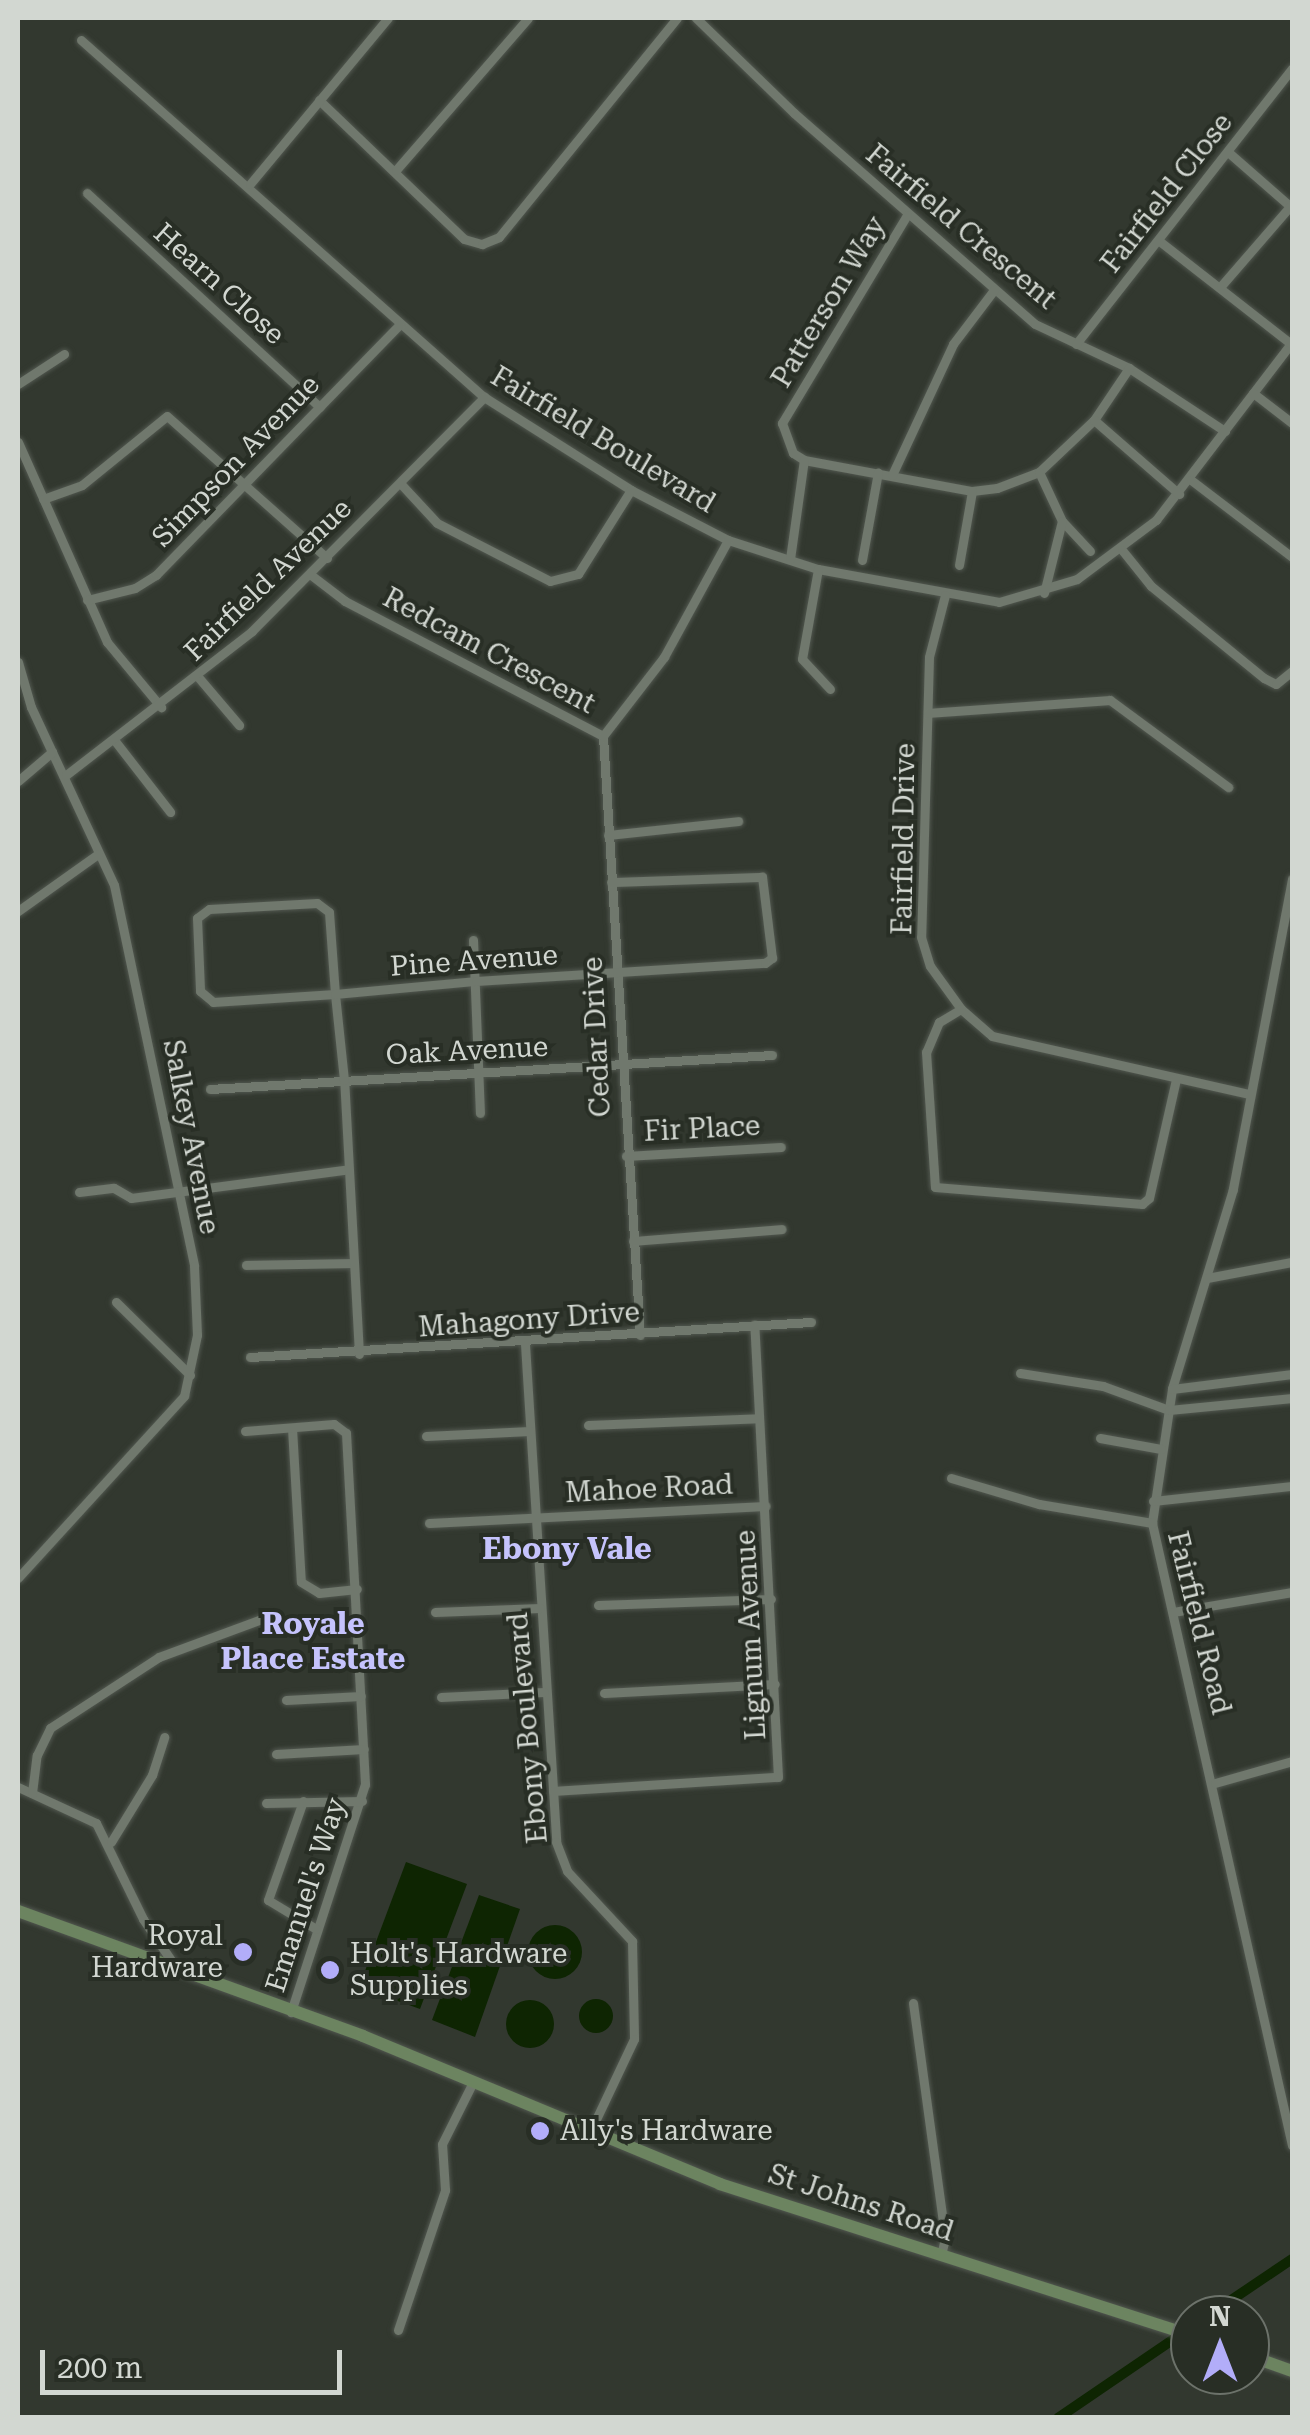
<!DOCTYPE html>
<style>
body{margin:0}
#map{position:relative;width:1310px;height:2435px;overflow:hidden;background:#32382f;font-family:"Roboto Serif",serif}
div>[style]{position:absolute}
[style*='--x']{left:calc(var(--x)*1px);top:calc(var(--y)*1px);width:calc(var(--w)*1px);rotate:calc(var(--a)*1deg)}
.water>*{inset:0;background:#0e2502}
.round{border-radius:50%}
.canal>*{height:10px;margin:-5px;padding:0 5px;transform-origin:5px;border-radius:5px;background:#0e2502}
.roads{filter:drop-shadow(0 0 2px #51574f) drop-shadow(0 0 2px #51574f)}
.street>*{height:9px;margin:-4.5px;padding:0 4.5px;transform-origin:4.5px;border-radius:4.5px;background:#70786d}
.secondary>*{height:12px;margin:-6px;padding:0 6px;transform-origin:6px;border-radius:6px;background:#6c8460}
.dots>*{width:28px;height:28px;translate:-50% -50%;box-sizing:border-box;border:5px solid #282e25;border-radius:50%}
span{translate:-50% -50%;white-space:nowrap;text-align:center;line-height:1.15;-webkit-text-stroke:8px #282e25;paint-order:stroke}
.street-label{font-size:28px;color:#d2d7d1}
.poi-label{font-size:28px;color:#d2d7d1}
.right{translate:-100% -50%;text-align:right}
.left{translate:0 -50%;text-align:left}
.neighbourhood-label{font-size:30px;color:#c5c3fc;font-weight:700}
.frame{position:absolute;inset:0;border:20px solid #d2d7d1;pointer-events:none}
.north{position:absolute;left:1170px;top:2295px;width:100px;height:100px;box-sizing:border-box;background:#282e25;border:2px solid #6c726a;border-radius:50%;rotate:0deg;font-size:28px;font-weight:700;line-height:40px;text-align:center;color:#d2d7d1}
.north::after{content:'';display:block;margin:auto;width:35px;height:45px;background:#b2adf9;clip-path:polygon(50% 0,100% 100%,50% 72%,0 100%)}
.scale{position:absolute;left:40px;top:2350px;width:302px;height:45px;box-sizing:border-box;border:5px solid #d2d7d1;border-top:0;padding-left:12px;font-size:30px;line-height:35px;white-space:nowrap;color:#d2d7d1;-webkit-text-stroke:8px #282e25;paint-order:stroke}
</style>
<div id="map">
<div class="water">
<div style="clip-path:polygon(406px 1862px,467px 1884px,420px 2009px,359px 1987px)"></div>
<div style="clip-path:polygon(479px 1895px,520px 1909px,475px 2037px,432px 2020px)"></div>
<div class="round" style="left:528px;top:1925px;width:54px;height:54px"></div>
<div class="round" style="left:579px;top:1999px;width:34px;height:34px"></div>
<div class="round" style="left:506px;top:2000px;width:48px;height:48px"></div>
</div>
<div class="canal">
<div style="--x:1209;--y:2315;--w:100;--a:-34"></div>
<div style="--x:1058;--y:2418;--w:160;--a:-34.3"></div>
</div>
<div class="roads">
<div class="street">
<div style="--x:696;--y:18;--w:136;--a:44.1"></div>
<div style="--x:794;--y:113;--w:320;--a:41.2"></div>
<div style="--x:1035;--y:324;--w:104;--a:25.1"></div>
<div style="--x:1129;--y:368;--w:115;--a:33.3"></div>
<div style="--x:81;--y:40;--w:538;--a:41.54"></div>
<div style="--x:484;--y:397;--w:174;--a:32.3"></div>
<div style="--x:631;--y:490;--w:109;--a:27.3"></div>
<div style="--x:728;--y:540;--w:95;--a:17.9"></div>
<div style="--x:818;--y:569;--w:184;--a:10.3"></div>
<div style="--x:999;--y:602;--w:81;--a:-16.4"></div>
<div style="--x:1077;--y:579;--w:99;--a:-36.8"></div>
<div style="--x:1156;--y:520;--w:224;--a:-52.6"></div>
<div style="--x:319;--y:100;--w:201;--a:43.8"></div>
<div style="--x:464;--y:239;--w:19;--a:16"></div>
<div style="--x:482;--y:244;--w:18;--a:-22"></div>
<div style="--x:499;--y:237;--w:282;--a:-50.9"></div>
<div style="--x:1228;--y:152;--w:85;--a:41.2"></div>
<div style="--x:396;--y:170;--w:201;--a:-49"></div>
<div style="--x:250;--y:184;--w:216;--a:-50.3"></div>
<div style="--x:87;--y:193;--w:316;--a:42.6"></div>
<div style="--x:907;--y:215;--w:243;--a:121"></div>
<div style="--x:782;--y:423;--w:32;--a:70"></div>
<div style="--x:793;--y:453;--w:13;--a:32"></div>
<div style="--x:804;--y:460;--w:171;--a:10.5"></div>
<div style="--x:972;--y:491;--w:25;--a:-7"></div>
<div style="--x:997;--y:488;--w:45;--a:-20.9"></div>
<div style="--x:1039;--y:472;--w:76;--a:-43.4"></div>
<div style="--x:1094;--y:420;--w:63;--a:-56.1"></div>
<div style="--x:1158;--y:240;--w:169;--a:38"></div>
<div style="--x:1221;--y:286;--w:108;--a:-49.1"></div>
<div style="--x:1076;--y:344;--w:350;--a:-51.9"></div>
<div style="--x:18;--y:384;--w:55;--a:-33.1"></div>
<div style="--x:1253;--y:393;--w:49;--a:37.6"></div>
<div style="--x:1094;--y:420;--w:113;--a:41"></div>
<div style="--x:18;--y:442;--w:219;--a:66"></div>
<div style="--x:107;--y:642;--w:85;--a:50.3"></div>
<div style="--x:1039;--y:472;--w:54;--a:64.9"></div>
<div style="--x:1062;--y:521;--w:41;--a:47"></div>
<div style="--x:892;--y:475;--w:145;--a:-65"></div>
<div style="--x:953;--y:344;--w:68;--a:-52.8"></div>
<div style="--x:1191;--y:480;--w:127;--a:37.3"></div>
<div style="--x:400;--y:483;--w:54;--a:47.2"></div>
<div style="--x:437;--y:523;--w:127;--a:27.2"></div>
<div style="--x:550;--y:581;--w:29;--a:-14"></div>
<div style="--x:578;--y:574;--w:99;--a:-57.8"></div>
<div style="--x:43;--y:499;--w:41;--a:-19.7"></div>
<div style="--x:82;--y:485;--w:109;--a:-39.1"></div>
<div style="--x:167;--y:416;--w:214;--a:41.6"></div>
<div style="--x:1122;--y:550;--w:46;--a:51.1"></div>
<div style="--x:1151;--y:586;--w:146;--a:39.2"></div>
<div style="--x:1264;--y:678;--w:13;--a:27"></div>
<div style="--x:1276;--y:684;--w:21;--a:-39"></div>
<div style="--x:790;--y:559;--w:100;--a:-82"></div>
<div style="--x:862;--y:560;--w:89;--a:-79.7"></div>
<div style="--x:959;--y:565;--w:75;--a:-80"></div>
<div style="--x:818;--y:569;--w:91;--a:100.1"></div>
<div style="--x:802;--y:659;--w:41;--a:47"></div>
<div style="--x:311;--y:575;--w:43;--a:37.4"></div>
<div style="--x:345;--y:601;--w:291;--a:27.6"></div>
<div style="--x:1044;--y:593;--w:74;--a:-76"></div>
<div style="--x:945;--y:595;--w:64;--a:104.5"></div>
<div style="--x:929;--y:657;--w:280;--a:91.6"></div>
<div style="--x:921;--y:937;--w:30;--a:73"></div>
<div style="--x:930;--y:966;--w:53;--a:54.2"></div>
<div style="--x:961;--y:1009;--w:41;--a:41.1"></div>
<div style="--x:992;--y:1036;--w:264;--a:12.7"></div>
<div style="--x:87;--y:600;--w:49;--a:-14"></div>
<div style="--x:135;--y:588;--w:25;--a:-32"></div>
<div style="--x:156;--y:575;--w:350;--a:-45.8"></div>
<div style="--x:18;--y:662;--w:47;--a:73.9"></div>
<div style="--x:31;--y:707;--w:196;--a:65"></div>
<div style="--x:114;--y:885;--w:389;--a:78.1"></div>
<div style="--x:194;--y:1266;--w:69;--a:87.5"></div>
<div style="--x:197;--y:1335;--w:62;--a:102"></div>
<div style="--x:184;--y:1396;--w:246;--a:132.4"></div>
<div style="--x:199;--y:678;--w:62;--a:49.6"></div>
<div style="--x:928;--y:713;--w:182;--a:-4.1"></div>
<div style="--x:1110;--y:700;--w:147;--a:36.4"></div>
<div style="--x:603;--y:736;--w:600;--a:86.47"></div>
<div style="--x:603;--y:736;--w:100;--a:-52.3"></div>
<div style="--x:664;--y:657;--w:133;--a:-61.3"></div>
<div style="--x:115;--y:741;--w:90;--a:52.2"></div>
<div style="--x:66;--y:775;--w:235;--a:-37.7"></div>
<div style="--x:252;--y:631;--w:330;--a:-45.2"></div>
<div style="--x:18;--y:781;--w:45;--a:-40.5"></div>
<div style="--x:608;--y:835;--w:131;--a:-6.1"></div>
<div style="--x:1292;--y:879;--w:316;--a:100.8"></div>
<div style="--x:1233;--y:1189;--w:209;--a:107"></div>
<div style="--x:1172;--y:1389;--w:135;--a:98.5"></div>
<div style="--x:1152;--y:1523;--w:638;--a:77.32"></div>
<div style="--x:18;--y:911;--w:98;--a:-35.5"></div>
<div style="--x:473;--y:940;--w:173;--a:87.7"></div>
<div style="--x:961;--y:1009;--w:26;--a:149"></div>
<div style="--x:939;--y:1022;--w:33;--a:113"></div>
<div style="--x:926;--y:1052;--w:135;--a:86.2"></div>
<div style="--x:935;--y:1187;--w:208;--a:4.7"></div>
<div style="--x:1142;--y:1204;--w:9;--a:-41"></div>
<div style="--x:1149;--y:1198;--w:122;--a:-77.2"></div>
<div style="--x:210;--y:1089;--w:563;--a:-3.46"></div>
<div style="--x:626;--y:1156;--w:155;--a:-3.3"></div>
<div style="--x:79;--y:1192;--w:35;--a:-7"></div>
<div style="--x:114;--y:1188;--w:20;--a:30"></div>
<div style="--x:131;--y:1198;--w:216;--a:-7.5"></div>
<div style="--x:633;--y:1241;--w:149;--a:-4.6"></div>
<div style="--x:246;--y:1265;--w:105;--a:-1.1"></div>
<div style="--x:1207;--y:1278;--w:86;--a:-10.7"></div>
<div style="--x:116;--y:1302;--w:104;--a:44.6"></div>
<div style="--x:525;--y:1344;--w:499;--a:86.4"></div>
<div style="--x:556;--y:1842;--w:31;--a:69"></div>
<div style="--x:567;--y:1871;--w:96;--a:47.1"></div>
<div style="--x:632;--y:1941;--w:98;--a:88.8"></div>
<div style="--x:634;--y:2039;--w:103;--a:115.3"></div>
<div style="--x:359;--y:1354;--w:274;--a:-93.1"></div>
<div style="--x:344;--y:1080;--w:86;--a:-96"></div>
<div style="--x:335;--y:994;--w:82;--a:-94.2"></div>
<div style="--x:329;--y:912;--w:15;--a:-143"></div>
<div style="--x:317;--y:903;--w:108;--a:176.8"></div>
<div style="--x:209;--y:909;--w:15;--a:143"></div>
<div style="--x:197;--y:918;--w:73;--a:87.6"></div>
<div style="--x:200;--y:991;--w:17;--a:40"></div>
<div style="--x:213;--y:1002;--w:122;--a:-3.8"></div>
<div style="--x:335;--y:994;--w:142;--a:-5.3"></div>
<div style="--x:476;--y:981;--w:290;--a:-3.6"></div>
<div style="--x:765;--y:963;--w:9;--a:-36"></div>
<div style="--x:772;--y:958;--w:82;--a:-97"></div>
<div style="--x:762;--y:877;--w:151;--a:178.1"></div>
<div style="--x:250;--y:1357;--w:562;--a:-3.57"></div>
<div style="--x:1020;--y:1373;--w:84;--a:8.9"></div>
<div style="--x:1103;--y:1386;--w:70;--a:20"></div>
<div style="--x:1169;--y:1410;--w:124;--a:-5.6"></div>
<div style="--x:1172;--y:1389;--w:121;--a:-7.1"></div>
<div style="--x:588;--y:1425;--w:171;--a:-2.3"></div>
<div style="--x:292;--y:1428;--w:154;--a:86.7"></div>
<div style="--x:301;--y:1582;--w:21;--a:31"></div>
<div style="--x:319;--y:1593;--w:38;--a:-6"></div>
<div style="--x:245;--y:1431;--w:89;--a:-4.5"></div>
<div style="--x:334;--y:1424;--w:15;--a:37"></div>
<div style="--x:346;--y:1433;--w:352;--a:86.9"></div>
<div style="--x:365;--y:1784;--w:240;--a:108"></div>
<div style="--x:426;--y:1436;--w:104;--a:-2.8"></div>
<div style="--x:1100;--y:1438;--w:62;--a:10.2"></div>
<div style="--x:951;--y:1478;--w:92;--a:16.5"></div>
<div style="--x:1039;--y:1504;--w:115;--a:9.5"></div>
<div style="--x:1153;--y:1501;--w:140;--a:-6.2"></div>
<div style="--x:429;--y:1523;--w:337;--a:-2.9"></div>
<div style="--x:598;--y:1605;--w:173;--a:-2"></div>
<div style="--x:435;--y:1612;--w:105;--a:-2.2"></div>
<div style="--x:1173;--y:1612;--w:121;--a:-9.5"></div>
<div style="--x:604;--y:1693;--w:171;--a:-3"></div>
<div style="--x:441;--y:1697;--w:103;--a:-2.8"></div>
<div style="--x:286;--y:1700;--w:75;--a:-3.1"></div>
<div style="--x:276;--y:1754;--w:88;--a:-3.3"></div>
<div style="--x:1215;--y:1783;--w:80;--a:-15.9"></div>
<div style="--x:18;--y:1787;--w:86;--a:24.8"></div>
<div style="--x:96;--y:1823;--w:107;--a:63.9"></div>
<div style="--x:143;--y:1919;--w:60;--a:55.8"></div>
<div style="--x:553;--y:1791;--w:225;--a:-3.6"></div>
<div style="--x:778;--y:1777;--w:453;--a:-93"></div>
<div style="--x:32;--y:1793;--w:38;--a:-83"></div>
<div style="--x:37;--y:1755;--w:30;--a:-64"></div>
<div style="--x:50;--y:1728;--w:130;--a:-33.1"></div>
<div style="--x:159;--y:1657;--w:115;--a:-20.3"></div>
<div style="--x:303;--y:1801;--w:105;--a:109.5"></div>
<div style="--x:268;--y:1900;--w:56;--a:31.1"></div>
<div style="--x:266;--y:1803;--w:96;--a:-1.2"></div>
<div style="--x:111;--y:1842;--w:79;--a:-58.5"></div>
<div style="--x:152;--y:1775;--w:40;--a:-72"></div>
<div style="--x:913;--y:2003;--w:237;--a:82.2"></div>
<div style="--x:945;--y:2238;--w:17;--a:103"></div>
<div style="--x:398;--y:2330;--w:148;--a:-71.4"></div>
<div style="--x:445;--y:2190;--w:46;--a:-93.7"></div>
<div style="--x:442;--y:2144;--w:67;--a:-63.4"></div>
</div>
<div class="secondary">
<div style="--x:18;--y:1911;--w:367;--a:19.9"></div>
<div style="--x:363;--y:2036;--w:386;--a:22.5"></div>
<div style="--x:720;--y:2184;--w:494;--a:17.8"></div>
<div style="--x:1250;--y:2356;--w:45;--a:19.7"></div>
</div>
</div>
<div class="dots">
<div style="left:243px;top:1952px;background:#b2adf9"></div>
<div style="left:330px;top:1970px;background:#b2adf9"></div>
<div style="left:540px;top:2131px;background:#b2adf9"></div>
</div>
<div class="street-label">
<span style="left:1167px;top:193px;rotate:-52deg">Fairfield Close</span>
<span style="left:961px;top:227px;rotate:40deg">Fairfield Crescent</span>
<span style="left:219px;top:284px;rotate:42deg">Hearn Close</span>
<span style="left:829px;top:302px;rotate:-59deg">Patterson Way</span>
<span style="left:603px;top:440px;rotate:31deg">Fairfield Boulevard</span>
<span style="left:236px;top:461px;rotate:-46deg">Simpson Avenue</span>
<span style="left:268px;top:580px;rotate:-44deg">Fairfield Avenue</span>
<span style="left:489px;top:651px;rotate:28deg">Redcam Crescent</span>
<span style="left:904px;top:839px;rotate:-89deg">Fairfield Drive</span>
<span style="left:474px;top:961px;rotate:-4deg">Pine Avenue</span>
<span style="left:597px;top:1037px;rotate:-93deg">Cedar Drive</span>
<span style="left:467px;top:1051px;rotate:-3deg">Oak Avenue</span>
<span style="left:702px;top:1129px;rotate:-3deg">Fir Place</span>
<span style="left:191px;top:1137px;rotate:79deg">Salkey Avenue</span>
<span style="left:529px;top:1320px;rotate:-4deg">Mahagony Drive</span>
<span style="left:649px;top:1489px;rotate:-3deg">Mahoe Road</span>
<span style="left:1199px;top:1623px;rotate:76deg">Fairfield Road</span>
<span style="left:751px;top:1635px;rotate:-93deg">Lignum Avenue</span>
<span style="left:528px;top:1728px;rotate:-95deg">Ebony Boulevard</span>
<span style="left:306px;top:1895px;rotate:-72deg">Emanuel's Way</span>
<span style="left:861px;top:2203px;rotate:18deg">St Johns Road</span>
</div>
<div class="poi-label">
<span class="right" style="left:223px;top:1952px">Royal<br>Hardware</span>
<span class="left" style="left:350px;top:1970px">Holt's Hardware<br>Supplies</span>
<span class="left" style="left:560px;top:2131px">Ally's Hardware</span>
</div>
<div class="neighbourhood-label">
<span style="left:567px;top:1549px">Ebony Vale</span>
<span style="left:313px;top:1641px">Royale<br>Place Estate</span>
</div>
<div class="frame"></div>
<div class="north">N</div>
<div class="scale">200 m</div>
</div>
